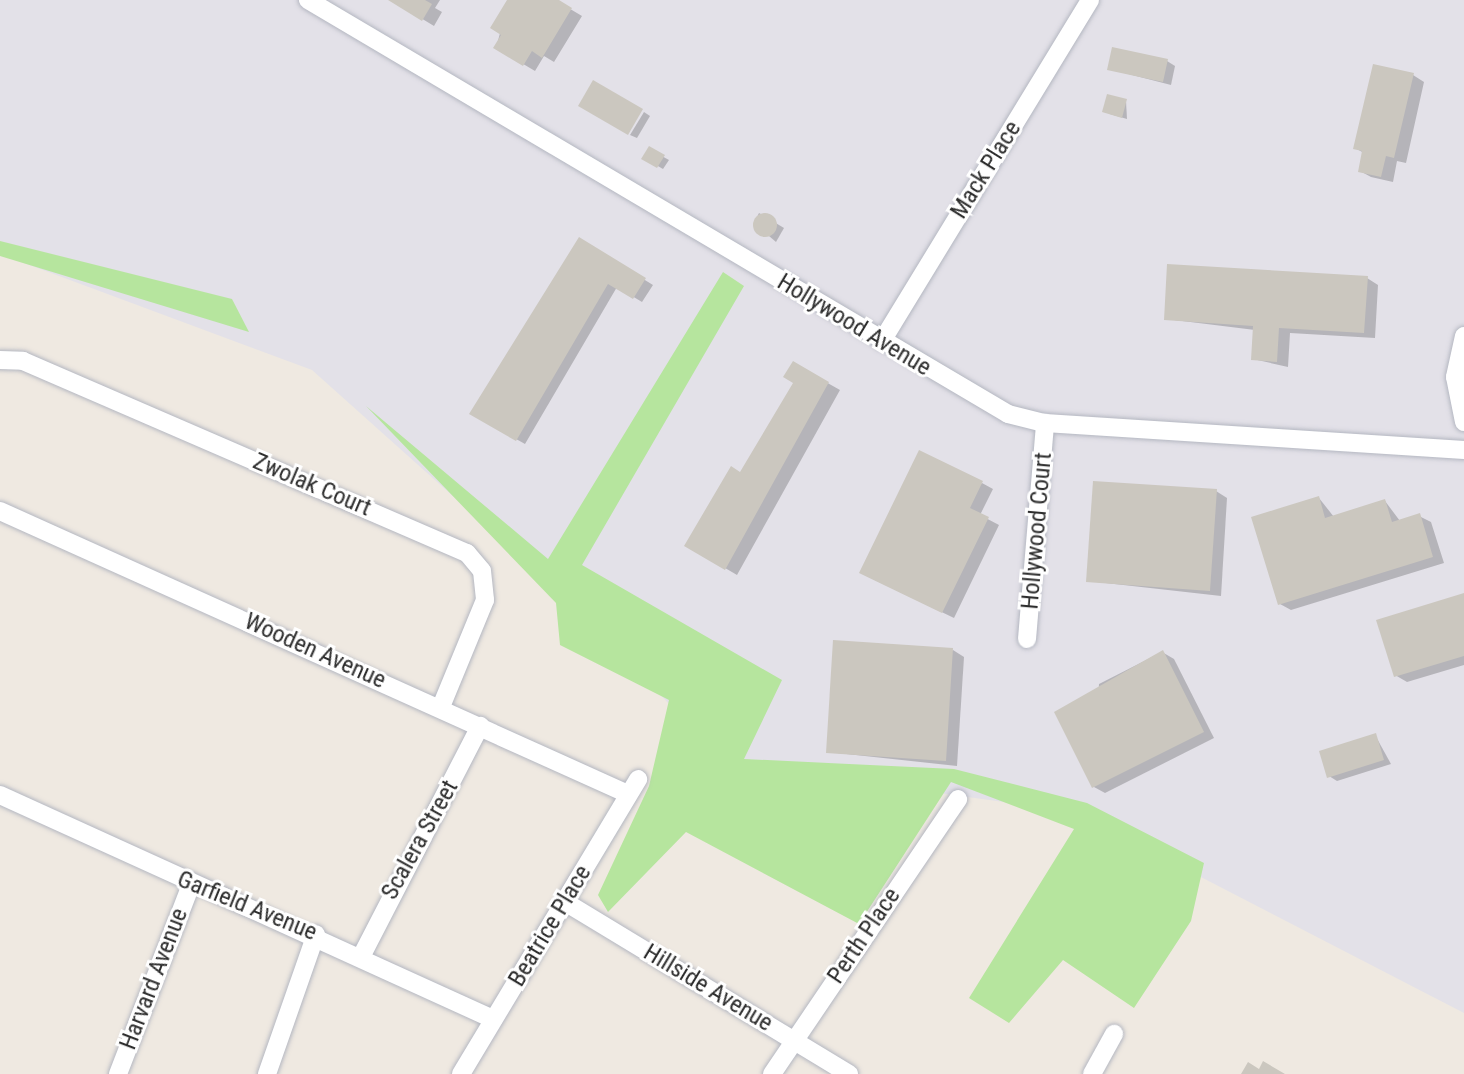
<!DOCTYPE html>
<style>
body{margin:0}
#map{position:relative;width:1464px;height:1074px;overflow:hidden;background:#efe9e1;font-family:"Roboto Condensed",sans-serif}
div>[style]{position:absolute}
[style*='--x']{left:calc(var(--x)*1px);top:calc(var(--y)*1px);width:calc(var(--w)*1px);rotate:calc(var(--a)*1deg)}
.industrial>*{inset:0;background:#e3e1e8}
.green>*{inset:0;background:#b6e59e}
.shadow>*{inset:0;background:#0003}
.building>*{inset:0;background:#cbc7bf}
.round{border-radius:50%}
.roads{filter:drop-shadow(0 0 2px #b4b7c1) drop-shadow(0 0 2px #b4b7c1)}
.minor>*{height:18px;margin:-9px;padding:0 9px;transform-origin:9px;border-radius:9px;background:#fff}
span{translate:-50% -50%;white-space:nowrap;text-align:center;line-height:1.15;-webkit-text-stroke:6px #fff;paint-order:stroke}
.street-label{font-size:24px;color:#2e2e2e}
</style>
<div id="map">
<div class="industrial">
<div style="clip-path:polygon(0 0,1464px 0,1464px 1013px,1075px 812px,724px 763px,588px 617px,312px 370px,0 254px)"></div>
</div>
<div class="green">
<div style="clip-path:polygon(0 241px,232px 299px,249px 332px,0 256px)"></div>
<div style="clip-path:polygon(723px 272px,744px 286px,582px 565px,782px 680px,744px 759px,954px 769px,1087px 803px,1204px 863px,1191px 921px,1134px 1008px,1063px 960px,1009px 1023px,969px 998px,1074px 829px,951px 782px,859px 924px,686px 832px,608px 912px,598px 895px,649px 786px,669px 700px,560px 645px,556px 603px,366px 406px,548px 559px)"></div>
</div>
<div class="shadow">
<div style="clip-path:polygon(391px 0,440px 0,435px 8px,442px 12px,434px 26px)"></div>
<div style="clip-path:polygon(509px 0,555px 0,582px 16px,554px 62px,544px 56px,535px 71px,496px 48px)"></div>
<div style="clip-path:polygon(1167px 61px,1175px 66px,1171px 85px,1109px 69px)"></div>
<div style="clip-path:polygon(1413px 75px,1424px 82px,1406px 163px,1397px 161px,1393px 182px,1371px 177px,1360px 171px,1364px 153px,1355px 148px)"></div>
<div style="clip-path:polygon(1126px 101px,1127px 119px,1110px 114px)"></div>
<div style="clip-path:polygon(644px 112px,650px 116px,637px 138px,630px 135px)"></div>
<div style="clip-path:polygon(649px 149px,669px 160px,663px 169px,644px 158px)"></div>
<div style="clip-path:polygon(759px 213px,784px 228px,776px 242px,754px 223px)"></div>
<div style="clip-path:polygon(580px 240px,653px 285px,642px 302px,617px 287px,525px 444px,472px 414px)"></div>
<div style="clip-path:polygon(1367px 278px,1378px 285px,1375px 338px,1290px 333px,1288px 367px,1253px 359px,1255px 330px,1166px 319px)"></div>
<div style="clip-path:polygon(794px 364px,840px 390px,737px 575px,686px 545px,741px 474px,795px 382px)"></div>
<div style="clip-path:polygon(982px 483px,993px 489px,980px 515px,999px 525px,954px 618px,873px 579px)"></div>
<div style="clip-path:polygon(1216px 491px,1227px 498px,1221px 596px,1088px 581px)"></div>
<div style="clip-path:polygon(1319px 498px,1334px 517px,1385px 501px,1400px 521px,1419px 516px,1431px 522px,1444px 563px,1291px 610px,1280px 604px)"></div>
<div style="clip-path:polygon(1464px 595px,1464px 665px,1407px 682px,1395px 675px)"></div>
<div style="clip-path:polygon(953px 650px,964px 657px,957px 766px,828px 752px)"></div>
<div style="clip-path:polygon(1162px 652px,1174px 659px,1214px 738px,1105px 793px,1094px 787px,1099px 684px)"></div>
<div style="clip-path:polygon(1375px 735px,1391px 764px,1337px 781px,1329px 776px)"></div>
</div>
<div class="building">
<div style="clip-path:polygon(388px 0,425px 0,432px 4px,422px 21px)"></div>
<div style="clip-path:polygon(507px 0,559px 0,572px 8px,542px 58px,532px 51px,523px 66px,493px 48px,501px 35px,490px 28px)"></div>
<div style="clip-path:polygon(1112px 47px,1168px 59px,1163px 82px,1107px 70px)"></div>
<div style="clip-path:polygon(1373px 64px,1414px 73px,1394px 158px,1386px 156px,1381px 177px,1358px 172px,1362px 151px,1353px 149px)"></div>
<div style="clip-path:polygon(593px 80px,643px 109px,628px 135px,578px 106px)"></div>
<div style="clip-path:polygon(1107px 94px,1127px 99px,1122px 118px,1102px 112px)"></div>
<div style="clip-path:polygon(649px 146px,665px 155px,657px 168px,641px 159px)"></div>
<div class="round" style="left:753px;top:213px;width:24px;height:24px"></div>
<div style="clip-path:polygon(579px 237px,646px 278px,633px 299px,608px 284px,516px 441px,469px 414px)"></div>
<div style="clip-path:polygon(1167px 264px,1368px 276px,1364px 333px,1279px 328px,1277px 362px,1251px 360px,1253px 326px,1164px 320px)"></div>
<div style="clip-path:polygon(793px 361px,829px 382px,725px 570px,684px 546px,731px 466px,740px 472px,793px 383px,783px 377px)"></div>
<div style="clip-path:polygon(919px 450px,983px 481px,970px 508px,989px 517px,942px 613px,859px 573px)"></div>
<div style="clip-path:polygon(1093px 481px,1217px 489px,1210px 591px,1086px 582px)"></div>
<div style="clip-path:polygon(1319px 496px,1325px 518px,1385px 499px,1392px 522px,1420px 513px,1433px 557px,1278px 605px,1251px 517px)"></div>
<div style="clip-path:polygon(1464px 593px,1464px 656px,1394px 677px,1376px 620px)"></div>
<div style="clip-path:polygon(833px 640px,953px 648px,946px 761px,826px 753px)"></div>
<div style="clip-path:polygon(1163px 650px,1204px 732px,1092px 788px,1054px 712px)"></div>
<div style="clip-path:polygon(1376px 733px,1384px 760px,1327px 778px,1319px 751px)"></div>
<div style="clip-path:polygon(1263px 1061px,1285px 1074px,1241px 1074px,1248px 1062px,1259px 1069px)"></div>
</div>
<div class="roads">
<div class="minor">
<div style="--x:308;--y:0;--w:813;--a:30.6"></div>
<div style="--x:1008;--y:414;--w:38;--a:14"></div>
<div style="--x:1045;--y:423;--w:420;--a:3.7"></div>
<div style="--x:1464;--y:336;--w:42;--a:102.4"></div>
<div style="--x:1455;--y:377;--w:46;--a:78.7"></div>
<div style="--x:882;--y:341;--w:399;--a:-58.6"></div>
<div style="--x:0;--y:360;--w:23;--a:2"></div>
<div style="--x:23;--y:361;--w:484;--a:23.4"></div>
<div style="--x:467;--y:553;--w:23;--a:50"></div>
<div style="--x:482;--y:571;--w:29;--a:84"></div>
<div style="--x:485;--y:600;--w:116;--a:112.4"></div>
<div style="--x:0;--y:511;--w:689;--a:24.26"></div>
<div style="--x:1027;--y:639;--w:217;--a:-85.2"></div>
<div style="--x:0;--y:795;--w:542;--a:24.44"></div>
<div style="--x:565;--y:902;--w:332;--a:31.2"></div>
<div style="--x:362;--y:955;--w:258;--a:-62.7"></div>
<div style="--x:118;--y:1074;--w:203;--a:-68.9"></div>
<div style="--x:267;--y:1074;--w:148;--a:-70.7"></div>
<div style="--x:461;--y:1074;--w:344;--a:-59"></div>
<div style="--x:772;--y:1074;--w:332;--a:-55.9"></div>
<div style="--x:1092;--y:1074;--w:46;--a:-61.2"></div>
</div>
</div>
<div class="street-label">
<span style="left:986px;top:170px;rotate:-58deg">Mack Place</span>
<span style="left:854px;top:325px;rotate:31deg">Hollywood Avenue</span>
<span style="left:312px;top:485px;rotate:23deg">Zwolak Court</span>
<span style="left:1037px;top:531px;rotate:-85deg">Hollywood Court</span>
<span style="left:315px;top:651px;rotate:24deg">Wooden Avenue</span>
<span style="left:420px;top:840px;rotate:-61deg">Scalera Street</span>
<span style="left:247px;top:906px;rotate:22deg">Garfield Avenue</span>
<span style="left:550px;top:926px;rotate:-59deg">Beatrice Place</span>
<span style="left:864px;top:936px;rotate:-56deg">Perth Place</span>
<span style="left:154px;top:979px;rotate:-69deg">Harvard Avenue</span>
<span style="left:708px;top:988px;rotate:31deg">Hillside Avenue</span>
</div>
</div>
